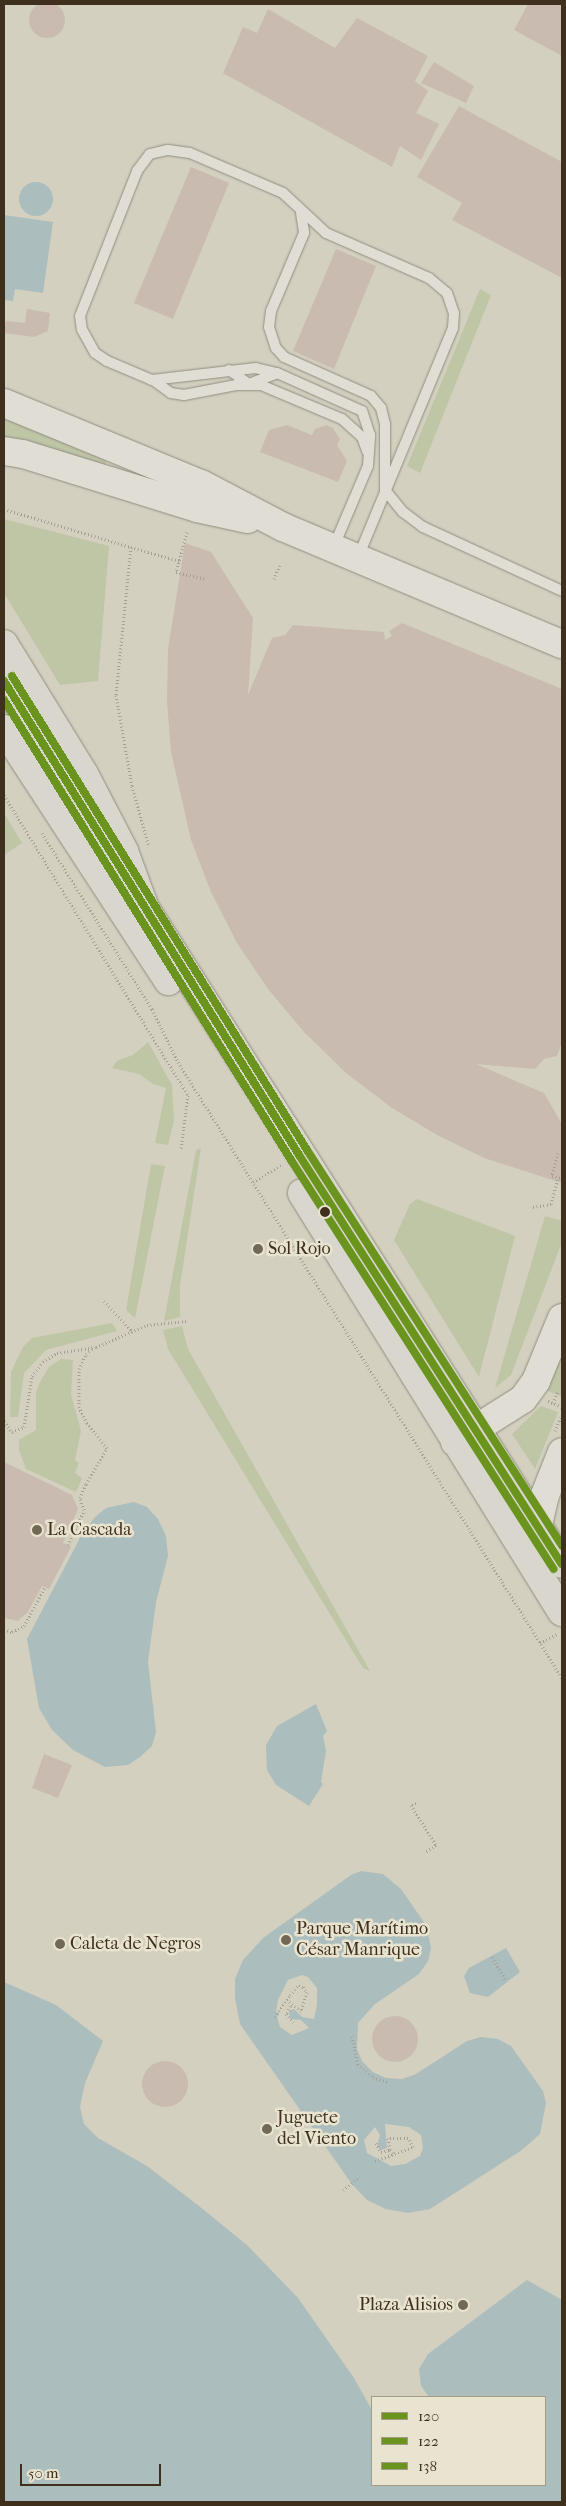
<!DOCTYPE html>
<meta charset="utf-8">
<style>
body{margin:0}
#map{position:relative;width:566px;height:2506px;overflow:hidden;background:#d4d0bf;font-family:"IM FELL French Canon",serif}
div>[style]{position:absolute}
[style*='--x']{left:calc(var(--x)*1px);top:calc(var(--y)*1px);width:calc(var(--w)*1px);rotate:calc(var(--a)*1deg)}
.green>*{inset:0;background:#bec6a6}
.water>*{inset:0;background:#abbdbc}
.round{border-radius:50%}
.building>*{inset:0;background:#c9bbb0}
.path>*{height:3px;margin-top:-1.5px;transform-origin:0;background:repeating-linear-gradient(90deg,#a4a098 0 1px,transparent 0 3.5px)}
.roads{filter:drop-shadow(0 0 1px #918d81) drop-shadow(0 0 1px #918d81)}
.lane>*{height:10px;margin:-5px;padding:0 5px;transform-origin:5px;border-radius:5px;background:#dfddd4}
.secondary>*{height:28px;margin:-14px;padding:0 14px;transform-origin:14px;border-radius:14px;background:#dfddd4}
.primary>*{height:28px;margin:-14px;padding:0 14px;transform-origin:14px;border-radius:14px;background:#d9d7cd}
.highway>*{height:28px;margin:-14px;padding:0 14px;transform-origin:14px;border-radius:14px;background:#d9d7cd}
.bus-1>*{height:8px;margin:-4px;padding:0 4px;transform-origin:4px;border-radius:4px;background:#6a941c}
.bus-2>*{height:8px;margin:-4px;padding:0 4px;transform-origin:4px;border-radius:4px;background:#6a941d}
.bus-3>*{height:8px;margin:-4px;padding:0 4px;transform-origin:4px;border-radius:4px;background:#6a941d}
.dots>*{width:14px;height:14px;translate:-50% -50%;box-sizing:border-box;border:2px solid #e9e4d0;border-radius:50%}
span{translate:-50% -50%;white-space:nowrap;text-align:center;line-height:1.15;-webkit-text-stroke:5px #e9e4d0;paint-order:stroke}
.poi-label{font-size:18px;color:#3e301d}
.left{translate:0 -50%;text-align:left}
.right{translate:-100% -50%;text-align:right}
.frame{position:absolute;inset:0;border:5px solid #3e301d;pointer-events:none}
.legend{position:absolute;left:371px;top:2396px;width:175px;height:90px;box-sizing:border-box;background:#e9e4d0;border:1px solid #a59c88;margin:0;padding:6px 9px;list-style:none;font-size:15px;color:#3e301d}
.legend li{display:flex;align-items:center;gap:10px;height:25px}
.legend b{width:25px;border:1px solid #a59c88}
.scale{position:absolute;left:20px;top:2464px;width:141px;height:22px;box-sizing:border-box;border:2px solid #3e301d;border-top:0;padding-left:6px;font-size:15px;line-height:18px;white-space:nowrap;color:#3e301d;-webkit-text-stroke:4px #e9e4d0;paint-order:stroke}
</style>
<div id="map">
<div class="green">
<div style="clip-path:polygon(480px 289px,491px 295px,420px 473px,407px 466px)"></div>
<div style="clip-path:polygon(4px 415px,106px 459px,106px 465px,104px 467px,4px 438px)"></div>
<div style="clip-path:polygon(4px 519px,109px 546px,98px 681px,60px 685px,4px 593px)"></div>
<div style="clip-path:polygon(4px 813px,22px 843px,4px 855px)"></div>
<div style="clip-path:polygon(148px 1042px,172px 1085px,174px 1121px,168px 1145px,155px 1143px,166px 1088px,153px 1084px,139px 1074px,112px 1068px,117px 1061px,133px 1055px)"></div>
<div style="clip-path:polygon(201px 1148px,180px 1286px,180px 1317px,164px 1321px,196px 1150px)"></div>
<div style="clip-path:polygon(151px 1164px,165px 1166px,135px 1318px,126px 1310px)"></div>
<div style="clip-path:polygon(417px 1199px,515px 1236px,479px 1377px,394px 1240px,410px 1204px)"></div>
<div style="clip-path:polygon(545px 1216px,562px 1221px,562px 1242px,511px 1375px,495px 1388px)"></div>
<div style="clip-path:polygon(112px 1323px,117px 1331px,46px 1350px,24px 1373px,18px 1417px,10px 1417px,11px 1372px,23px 1347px,32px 1338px)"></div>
<div style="clip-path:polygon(182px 1326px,188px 1349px,370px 1671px,363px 1668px,168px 1349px,163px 1330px)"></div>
<div style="clip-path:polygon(562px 1351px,562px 1397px,546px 1390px)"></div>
<div style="clip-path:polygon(61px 1359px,73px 1360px,71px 1394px,81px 1431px,75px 1460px,79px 1463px,75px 1473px,82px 1478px,76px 1492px,26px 1469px,19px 1450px,19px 1440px,36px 1430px,36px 1392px,41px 1380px,49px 1367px)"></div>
<div style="clip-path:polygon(541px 1406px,558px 1412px,535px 1469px,512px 1434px)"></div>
</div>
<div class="water">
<div class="round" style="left:19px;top:182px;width:34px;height:34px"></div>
<div style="clip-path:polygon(4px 215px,53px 222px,43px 293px,15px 289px,13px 301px,4px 300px)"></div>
<div style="clip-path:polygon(134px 1502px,147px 1507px,158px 1519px,166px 1536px,168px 1556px,156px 1602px,148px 1662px,156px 1732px,152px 1746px,140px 1757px,128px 1765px,105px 1767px,73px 1750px,52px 1730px,39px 1708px,27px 1639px,81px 1536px,95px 1517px,106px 1508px)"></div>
<div style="clip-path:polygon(316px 1704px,327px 1731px,323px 1736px,326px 1751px,321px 1782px,323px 1784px,309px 1806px,276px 1785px,267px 1770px,266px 1745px,277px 1726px)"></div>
<div style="clip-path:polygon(evenodd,361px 1871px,383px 1874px,401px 1889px,426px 1925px,431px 1948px,428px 1961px,419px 1974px,375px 2004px,358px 2023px,357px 2049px,362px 2061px,373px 2072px,386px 2078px,402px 2079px,416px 2074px,467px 2041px,481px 2037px,498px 2039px,511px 2046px,543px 2091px,546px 2103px,540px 2134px,522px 2150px,430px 2209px,408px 2213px,386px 2209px,367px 2200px,351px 2183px,240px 2024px,235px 1998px,235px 1979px,243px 1960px,263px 1938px,351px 1875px,361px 1871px,302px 1975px,308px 1977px,317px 1988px,317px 2005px,314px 2019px,302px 2017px,294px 2009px,289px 2011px,290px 2019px,301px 2020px,309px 2028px,292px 2035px,280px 2027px,277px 2017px,279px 2012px,276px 2012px,278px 2000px,288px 1980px,302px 1975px,361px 1871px,385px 2124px,409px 2127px,421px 2135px,423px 2148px,420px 2156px,405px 2164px,391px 2166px,367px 2153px,364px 2140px,375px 2127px,380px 2135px,377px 2146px,381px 2150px,387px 2148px,385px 2124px)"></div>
<div style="clip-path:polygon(506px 1948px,520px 1972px,488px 1997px,470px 1993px,464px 1976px,469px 1968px)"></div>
<div style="clip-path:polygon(4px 1982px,56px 2005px,103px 2041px,85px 2083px,80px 2107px,84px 2124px,98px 2138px,147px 2166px,199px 2206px,248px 2246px,298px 2298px,354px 2378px,372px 2410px,372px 2485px,545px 2485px,545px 2397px,429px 2397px,421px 2386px,419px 2369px,428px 2354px,527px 2280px,562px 2300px,562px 2502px,4px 2502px)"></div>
</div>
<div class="building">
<div class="round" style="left:29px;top:2px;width:36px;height:36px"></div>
<div style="clip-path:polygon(528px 4px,562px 4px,562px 56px,514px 30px)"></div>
<div style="clip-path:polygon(268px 9px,335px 48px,357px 18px,428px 56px,415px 81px,428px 91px,416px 113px,439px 124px,421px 160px,400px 146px,392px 167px,223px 73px,243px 27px,257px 33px)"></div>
<div style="clip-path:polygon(434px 62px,474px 86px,466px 103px,421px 83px)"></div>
<div style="clip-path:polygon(459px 106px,562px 162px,562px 278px,452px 220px,462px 203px,417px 177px)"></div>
<div style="clip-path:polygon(191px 167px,229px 183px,173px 319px,134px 303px)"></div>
<div style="clip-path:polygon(336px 249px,376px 266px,334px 369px,293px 351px)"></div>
<div style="clip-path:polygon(27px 309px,50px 313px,48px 331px,34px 337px,4px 333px,6px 321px,25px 323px)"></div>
<div style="clip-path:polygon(287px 425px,312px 435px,315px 429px,327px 425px,333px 428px,340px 439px,337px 445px,347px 461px,338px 482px,260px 452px,269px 430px)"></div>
<div style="clip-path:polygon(185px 543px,211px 552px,253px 618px,248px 695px,272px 638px,285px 635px,293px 625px,384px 632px,385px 640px,392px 636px,389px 631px,402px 623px,562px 689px,562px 1042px,557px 1056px,544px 1059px,535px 1069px,476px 1064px,544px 1093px,562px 1124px,562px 1183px,484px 1158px,437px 1135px,392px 1108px,346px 1073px,304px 1032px,268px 989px,237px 943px,211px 892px,191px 840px,171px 752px,167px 702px,168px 649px)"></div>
<div style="clip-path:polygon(4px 1462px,72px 1495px,78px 1509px,63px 1543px,71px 1547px,49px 1589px,42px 1586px,28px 1612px,18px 1621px,4px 1618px)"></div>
<div style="clip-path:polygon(44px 1754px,72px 1765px,58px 1798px,32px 1788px)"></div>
<div class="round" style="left:372px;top:2016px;width:46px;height:46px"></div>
<div class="round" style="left:142px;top:2061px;width:46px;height:46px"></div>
</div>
<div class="path">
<div style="--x:4;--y:509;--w:133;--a:16.7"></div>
<div style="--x:131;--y:547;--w:149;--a:95.8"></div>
<div style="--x:116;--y:695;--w:92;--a:80"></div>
<div style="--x:132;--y:786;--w:63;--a:74.4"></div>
<div style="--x:187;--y:532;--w:41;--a:105.4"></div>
<div style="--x:176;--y:572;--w:31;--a:13"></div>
<div style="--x:131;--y:547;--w:50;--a:16.3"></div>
<div style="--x:274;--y:579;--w:16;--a:-68"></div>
<div style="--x:4;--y:795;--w:352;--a:58.5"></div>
<div style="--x:188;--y:1095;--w:55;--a:97.3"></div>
<div style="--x:42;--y:833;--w:208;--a:58"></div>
<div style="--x:152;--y:1009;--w:59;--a:63.9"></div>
<div style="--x:178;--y:1062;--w:726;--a:58.06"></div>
<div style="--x:558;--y:1153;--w:24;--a:105"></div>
<div style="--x:552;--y:1176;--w:10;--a:11"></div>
<div style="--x:253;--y:1182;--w:33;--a:-31"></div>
<div style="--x:533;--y:1207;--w:18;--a:-9"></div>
<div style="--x:551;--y:1204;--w:28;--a:-75"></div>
<div style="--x:104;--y:1301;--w:41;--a:47"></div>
<div style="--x:548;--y:1401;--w:15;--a:23"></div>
<div style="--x:553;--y:1403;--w:12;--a:-66"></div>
<div style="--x:4;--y:1421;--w:14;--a:54"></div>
<div style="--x:12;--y:1432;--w:13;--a:-23"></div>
<div style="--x:24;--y:1427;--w:52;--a:-81.1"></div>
<div style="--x:32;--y:1376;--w:18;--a:-52"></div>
<div style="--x:43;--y:1362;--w:17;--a:-33"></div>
<div style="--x:57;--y:1353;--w:39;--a:-9"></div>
<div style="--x:96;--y:1347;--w:56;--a:-23.3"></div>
<div style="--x:147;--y:1325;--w:40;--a:-5.7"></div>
<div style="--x:555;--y:1431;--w:17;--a:-66"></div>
<div style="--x:68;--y:1545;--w:38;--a:-65"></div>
<div style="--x:84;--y:1510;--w:13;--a:-108"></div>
<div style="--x:80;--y:1498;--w:15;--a:-67"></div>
<div style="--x:86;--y:1484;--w:42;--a:-59.7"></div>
<div style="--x:107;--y:1448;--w:32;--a:-129"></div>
<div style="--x:87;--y:1423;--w:18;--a:-117"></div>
<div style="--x:79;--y:1407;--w:38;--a:-90"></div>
<div style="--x:79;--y:1369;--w:17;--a:-65"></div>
<div style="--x:86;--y:1354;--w:11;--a:-38"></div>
<div style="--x:4;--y:1629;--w:9;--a:21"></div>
<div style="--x:12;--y:1632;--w:13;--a:-27"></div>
<div style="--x:24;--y:1626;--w:44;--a:-61.7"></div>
<div style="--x:540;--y:1643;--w:19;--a:-28"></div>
<div style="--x:416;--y:1803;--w:5;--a:158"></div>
<div style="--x:411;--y:1805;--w:47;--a:58"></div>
<div style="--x:436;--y:1845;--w:12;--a:145"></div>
<div style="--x:492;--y:1957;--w:27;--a:59"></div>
<div style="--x:291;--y:2006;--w:9;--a:122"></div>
<div style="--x:286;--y:2014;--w:11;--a:49"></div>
<div style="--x:275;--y:2017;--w:27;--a:-56"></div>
<div style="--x:290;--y:1995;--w:13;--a:-48"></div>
<div style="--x:299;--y:1985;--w:4;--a:27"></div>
<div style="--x:303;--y:1987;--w:6;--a:51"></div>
<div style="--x:307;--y:1992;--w:20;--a:108"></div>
<div style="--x:301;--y:2011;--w:16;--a:-142"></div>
<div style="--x:352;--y:2036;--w:29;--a:78"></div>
<div style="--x:358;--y:2064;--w:20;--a:41"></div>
<div style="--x:373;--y:2077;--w:15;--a:20"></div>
<div style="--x:376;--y:2143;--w:10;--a:61"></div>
<div style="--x:381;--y:2152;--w:9;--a:-13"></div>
<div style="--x:375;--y:2161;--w:40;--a:-20.2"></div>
<div style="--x:413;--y:2147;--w:10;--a:-119"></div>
<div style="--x:408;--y:2138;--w:20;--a:180"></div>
<div style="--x:388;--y:2138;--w:12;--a:81"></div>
<div style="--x:390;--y:2150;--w:6;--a:45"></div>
<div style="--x:343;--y:2190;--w:21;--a:-39"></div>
</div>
<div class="roads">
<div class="lane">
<div style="--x:301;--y:213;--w:20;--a:81"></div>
<div style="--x:304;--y:233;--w:85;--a:112.9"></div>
<div style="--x:271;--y:311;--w:16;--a:97"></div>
<div style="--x:269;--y:327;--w:22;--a:72"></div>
<div style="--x:276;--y:348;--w:12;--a:48"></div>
<div style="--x:284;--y:357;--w:95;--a:24.1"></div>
<div style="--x:371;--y:396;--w:16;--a:50"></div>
<div style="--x:381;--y:408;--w:16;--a:76"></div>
<div style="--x:385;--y:424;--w:66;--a:90"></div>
<div style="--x:385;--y:490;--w:28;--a:51"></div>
<div style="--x:403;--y:512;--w:25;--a:37"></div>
<div style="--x:423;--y:527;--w:153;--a:24.7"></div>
<div style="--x:229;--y:370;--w:24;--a:35"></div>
<div style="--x:249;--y:384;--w:30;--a:-21"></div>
<div style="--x:153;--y:380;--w:22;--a:36"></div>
<div style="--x:171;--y:393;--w:13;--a:9"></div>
<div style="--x:184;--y:395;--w:53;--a:-10.9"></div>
<div style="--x:236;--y:385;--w:25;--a:0"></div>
<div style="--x:261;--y:385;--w:88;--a:22.8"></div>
<div style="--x:342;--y:419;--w:27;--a:42"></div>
<div style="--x:362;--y:437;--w:15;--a:70"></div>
<div style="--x:334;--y:546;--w:87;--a:-67"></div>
<div style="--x:368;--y:466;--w:31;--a:-86"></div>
<div style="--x:370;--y:435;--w:25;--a:-108"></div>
<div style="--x:362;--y:411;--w:93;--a:-155.9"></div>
<div style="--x:277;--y:373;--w:22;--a:-167"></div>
<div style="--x:256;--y:368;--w:105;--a:173.4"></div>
<div style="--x:152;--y:380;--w:49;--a:-157.1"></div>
<div style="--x:107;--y:361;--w:14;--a:-146"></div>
<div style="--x:95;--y:353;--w:26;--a:-119"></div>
<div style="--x:82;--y:330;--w:14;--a:-98"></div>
<div style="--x:80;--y:316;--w:156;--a:-68.5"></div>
<div style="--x:137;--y:171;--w:21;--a:-53"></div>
<div style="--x:150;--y:154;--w:18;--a:-13"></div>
<div style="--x:168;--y:150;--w:22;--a:8"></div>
<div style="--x:190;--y:153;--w:101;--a:23.3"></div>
<div style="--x:283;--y:193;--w:59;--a:42.9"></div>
<div style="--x:326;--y:233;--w:112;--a:23.6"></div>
<div style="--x:429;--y:278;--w:23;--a:40"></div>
<div style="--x:447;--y:293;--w:21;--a:71"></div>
<div style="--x:454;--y:313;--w:15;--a:94"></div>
<div style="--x:453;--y:328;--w:248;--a:112.5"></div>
</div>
<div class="secondary">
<div style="--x:4;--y:403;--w:213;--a:22.4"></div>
<div style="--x:201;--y:484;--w:93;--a:27.7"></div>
<div style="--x:283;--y:527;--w:303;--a:22.8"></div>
<div style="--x:4;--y:451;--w:19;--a:9"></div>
<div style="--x:23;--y:454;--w:182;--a:17.2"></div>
<div style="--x:197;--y:508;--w:52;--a:12.2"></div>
<div style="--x:455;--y:1442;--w:80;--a:-32.3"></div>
<div style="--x:523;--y:1399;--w:22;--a:-54"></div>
<div style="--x:536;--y:1381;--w:68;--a:-67.6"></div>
<div style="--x:538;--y:1525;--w:31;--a:-77"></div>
<div style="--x:545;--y:1495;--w:46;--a:-68.4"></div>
</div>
<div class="primary">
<div style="--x:4;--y:644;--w:153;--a:58.4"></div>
<div style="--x:84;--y:774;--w:87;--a:62.5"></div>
<div style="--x:124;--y:851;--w:61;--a:69.8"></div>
<div style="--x:145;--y:908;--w:777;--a:57.56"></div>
<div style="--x:4;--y:729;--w:301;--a:56.9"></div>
<div style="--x:302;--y:1193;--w:493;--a:58.2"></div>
</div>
<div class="highway">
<div style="--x:4;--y:681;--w:267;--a:58.2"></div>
</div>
</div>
<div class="bus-1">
<div style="--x:4;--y:681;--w:558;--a:58.1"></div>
<div style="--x:299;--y:1155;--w:486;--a:57.3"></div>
</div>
<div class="bus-2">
<div style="--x:4;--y:700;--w:542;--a:58.04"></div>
<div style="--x:291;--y:1160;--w:486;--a:57.3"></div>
</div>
<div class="bus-3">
<div style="--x:12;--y:676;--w:558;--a:58.1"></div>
<div style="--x:307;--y:1150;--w:471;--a:57.2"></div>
</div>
<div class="dots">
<div style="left:325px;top:1212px;background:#3e301d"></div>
<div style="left:258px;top:1249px;background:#726856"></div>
<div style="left:37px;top:1530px;background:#726856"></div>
<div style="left:286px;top:1940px;background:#726856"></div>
<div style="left:60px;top:1944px;background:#726856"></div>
<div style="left:267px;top:2129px;background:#726856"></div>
<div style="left:463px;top:2305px;background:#726856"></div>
</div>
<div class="poi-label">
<span class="left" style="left:268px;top:1249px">Sol Rojo</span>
<span class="left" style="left:47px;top:1530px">La Cascada</span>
<span class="left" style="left:296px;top:1940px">Parque Marítimo<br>César Manrique</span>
<span class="left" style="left:70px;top:1944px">Caleta de Negros</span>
<span class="left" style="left:277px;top:2129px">Juguete<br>del Viento</span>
<span class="right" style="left:453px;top:2305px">Plaza Alisios</span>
</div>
<div class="frame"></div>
<ul class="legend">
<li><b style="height:6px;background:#6a941c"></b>120</li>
<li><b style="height:6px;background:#6a941d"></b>122</li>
<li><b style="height:6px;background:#6a941d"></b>138</li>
</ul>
<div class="scale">50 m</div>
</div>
